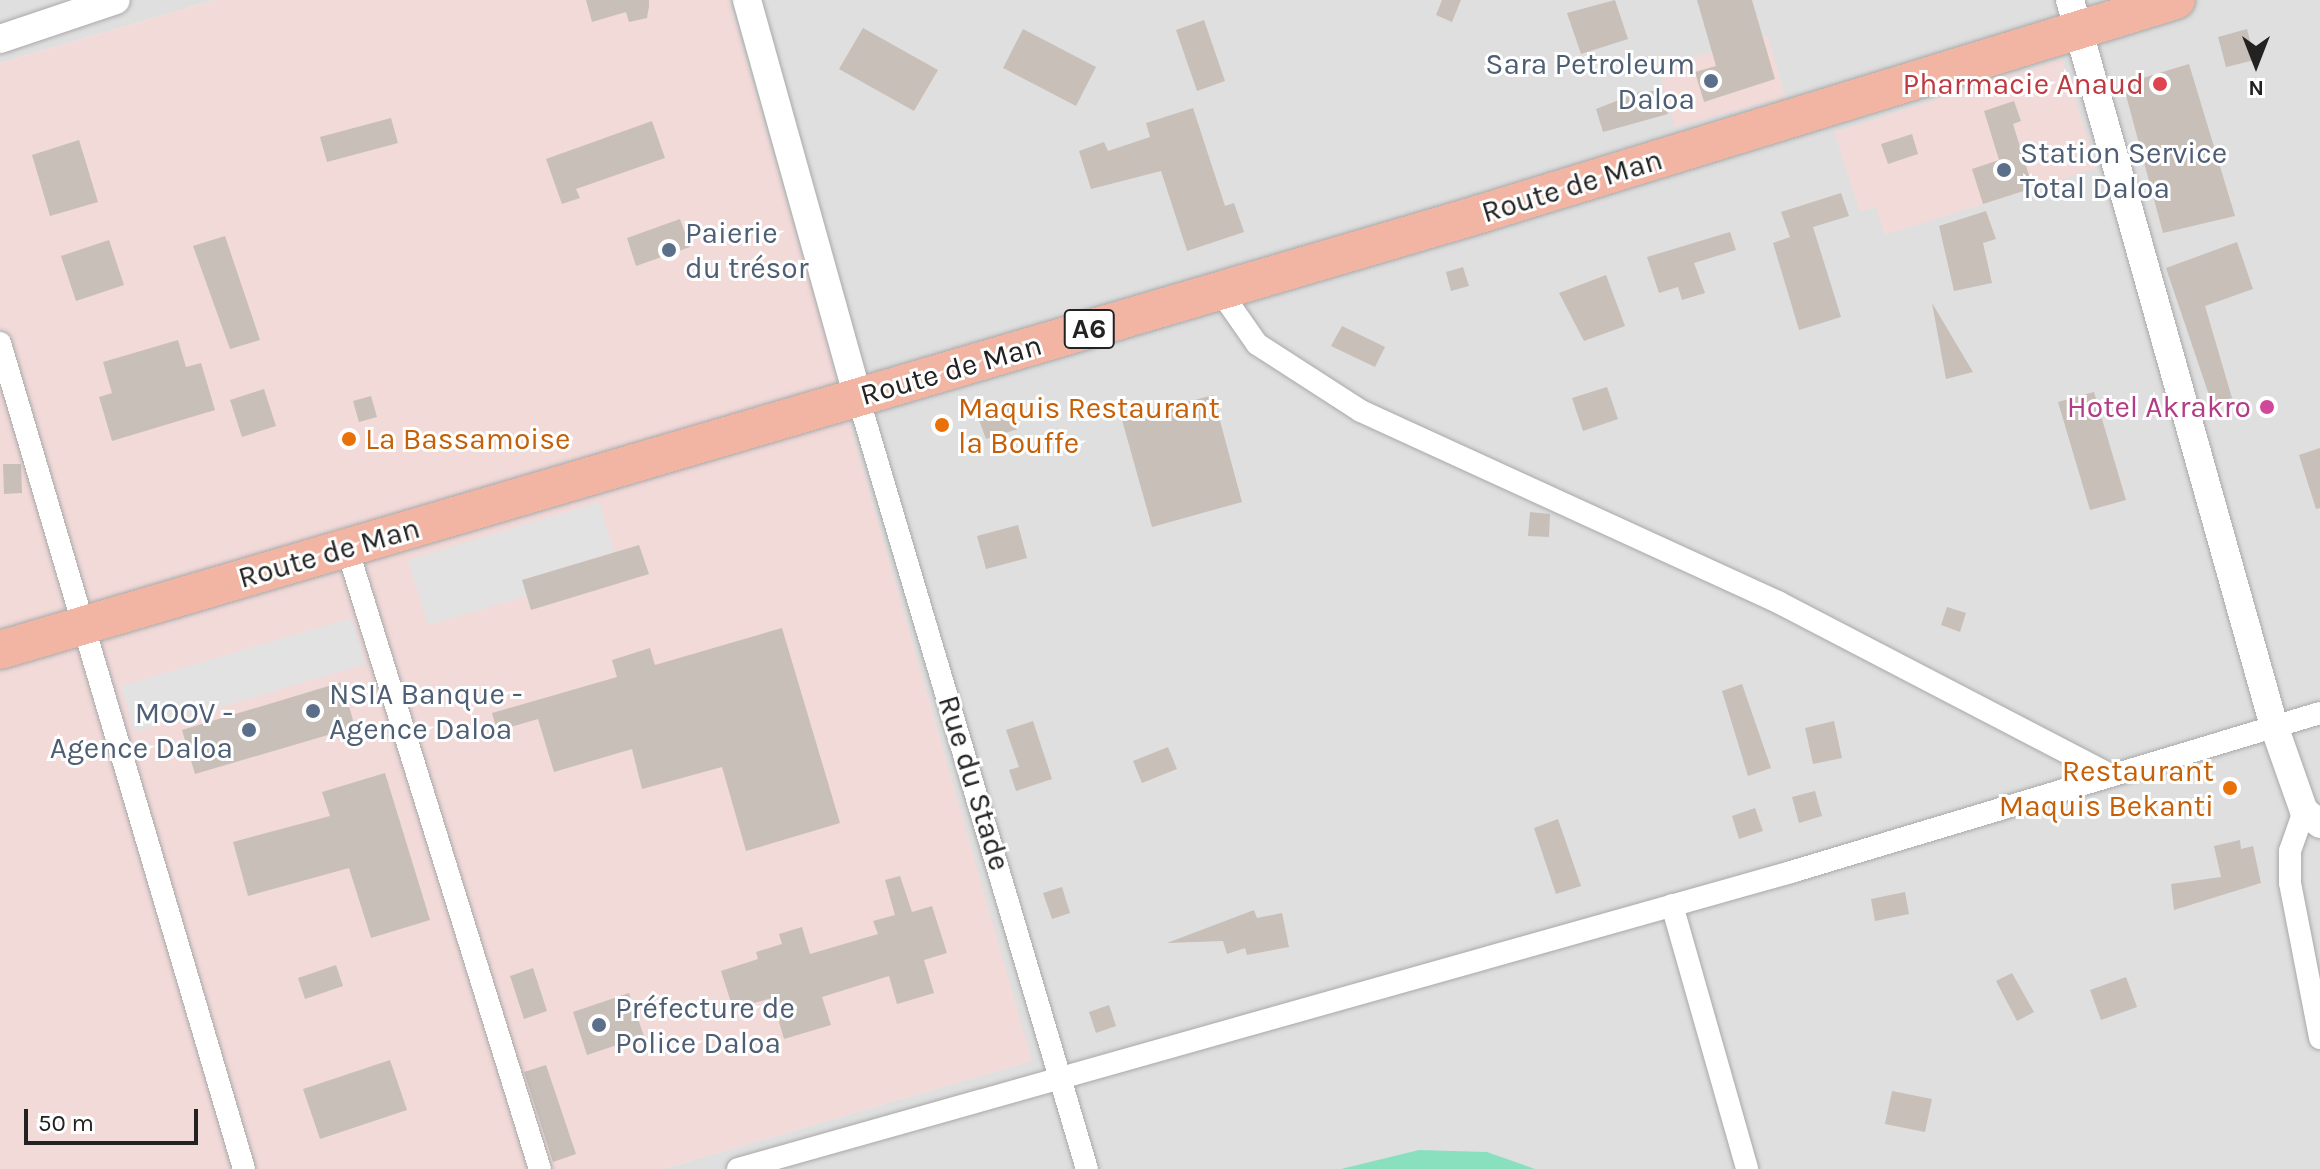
<!DOCTYPE html>
<meta charset="utf-8">
<style>
body{margin:0}
#map{position:relative;width:2320px;height:1169px;overflow:hidden;background:#f2efe9;font-family:Karla,sans-serif}
div>[style]{position:absolute}
[style*='--x']{left:calc(var(--x)*1px);top:calc(var(--y)*1px);width:calc(var(--w)*1px);rotate:calc(var(--a)*1deg)}
.residential>*{inset:0;background:#e0dfdf}
.commercial>*{inset:0;background:#f2dad9}
.pitch>*{inset:0;background:#88e0be}
.parking>*{inset:0;background:#e2e2e2}
.building>*{inset:0;background:#c7bfb8}
.roads{filter:drop-shadow(0 0 2px #a9a9a9) drop-shadow(0 0 2px #a9a9a9)}
.minor>*{height:22px;margin:-11px;padding:0 11px;transform-origin:11px;border-radius:11px;background:#fff}
.tertiary>*{height:28px;margin:-14px;padding:0 14px;transform-origin:14px;border-radius:14px;background:#fff}
.trunk>*{height:38px;margin:-19px;padding:0 19px;transform-origin:19px;border-radius:19px;background:#f2b4a3}
.dots>*{width:22px;height:22px;translate:-50% -50%;box-sizing:border-box;border:4px solid #fff;border-radius:50%}
span{translate:-50% -50%;white-space:nowrap;text-align:center;line-height:1.15;-webkit-text-stroke:6px #fff;paint-order:stroke}
.shield-label span{padding:2px 6px;background:#fff;border:2px solid;border-radius:6px;-webkit-text-stroke-width:0}
.shield-label{font-size:28px;color:#222;font-weight:700}
.service-label{font-size:30px;color:#4e5e75}
.right{translate:-100% -50%;text-align:right}
.left{translate:0 -50%;text-align:left}
.health-label{font-size:30px;color:#be3a42}
.street-label{font-size:30px;color:#222}
.hotel-label{font-size:30px;color:#b23c85}
.food-label{font-size:30px;color:#c56008}
.north{position:absolute;left:2216px;top:24px;width:80px;height:80px;-webkit-text-stroke:6px #fff;paint-order:stroke;rotate:180deg;font-size:22px;font-weight:700;line-height:32px;text-align:center;color:#222}
.north::after{content:'';display:block;margin:auto;width:28px;height:36px;background:#222;clip-path:polygon(50% 0,100% 100%,50% 72%,0 100%)}
.scale{position:absolute;left:24px;top:1109px;width:174px;height:36px;box-sizing:border-box;border:4px solid #222;border-top:0;padding-left:10px;font-size:24px;line-height:28px;white-space:nowrap;color:#222;-webkit-text-stroke:6px #fff;paint-order:stroke}
</style>
<div id="map">
<div class="residential">
<div style="clip-path:polygon(0 0,214px 0,0 63px)"></div>
<div style="clip-path:polygon(729px 0,2320px 0,2320px 1169px,663px 1169px,1031px 1061px)"></div>
</div>
<div class="commercial">
<div style="clip-path:polygon(214px 0,729px 0,1032px 1061px,663px 1169px,0 1169px,0 63px)"></div>
<div style="clip-path:polygon(1768px 36px,1785px 97px,1675px 127px,1658px 67px)"></div>
<div style="clip-path:polygon(2062px 59px,2097px 168px,1885px 235px,1876px 207px,1860px 212px,1834px 132px)"></div>
</div>
<div class="pitch">
<div style="clip-path:polygon(1419px 1150px,1487px 1152px,1535px 1169px,1341px 1169px)"></div>
</div>
<div class="parking">
<div style="clip-path:polygon(599px 502px,614px 552px,523px 580px,527px 596px,428px 625px,408px 560px)"></div>
<div style="clip-path:polygon(352px 618px,366px 664px,135px 732px,121px 686px)"></div>
</div>
<div class="building">
<div style="clip-path:polygon(586px 0,649px 0,649px 6px,647px 18px,629px 22px,626px 12px,592px 22px)"></div>
<div style="clip-path:polygon(1442px 0,1461px 0,1452px 22px,1436px 15px)"></div>
<div style="clip-path:polygon(1615px 0,1628px 39px,1581px 54px,1567px 13px)"></div>
<div style="clip-path:polygon(1697px 0,1752px 0,1775px 79px,1704px 102px,1695px 72px,1716px 66px)"></div>
<div style="clip-path:polygon(1204px 20px,1225px 81px,1197px 91px,1176px 30px)"></div>
<div style="clip-path:polygon(863px 28px,938px 70px,914px 111px,839px 69px)"></div>
<div style="clip-path:polygon(1023px 29px,1096px 67px,1076px 106px,1003px 68px)"></div>
<div style="clip-path:polygon(2247px 29px,2255px 60px,2226px 67px,2218px 37px)"></div>
<div style="clip-path:polygon(2189px 64px,2235px 216px,2163px 233px,2123px 84px)"></div>
<div style="clip-path:polygon(1642px 91px,1661px 91px,1668px 114px,1603px 132px,1596px 109px)"></div>
<div style="clip-path:polygon(2014px 101px,2021px 121px,2013px 124px,2033px 188px,1983px 204px,1972px 169px,1999px 160px,1984px 111px)"></div>
<div style="clip-path:polygon(1193px 108px,1225px 206px,1234px 203px,1244px 232px,1187px 251px,1161px 171px,1091px 189px,1079px 151px,1104px 142px,1108px 151px,1150px 137px,1146px 123px)"></div>
<div style="clip-path:polygon(391px 118px,398px 143px,327px 162px,320px 137px)"></div>
<div style="clip-path:polygon(652px 121px,665px 158px,576px 189px,580px 198px,562px 204px,546px 159px)"></div>
<div style="clip-path:polygon(1912px 134px,1918px 154px,1888px 164px,1881px 144px)"></div>
<div style="clip-path:polygon(79px 140px,98px 202px,50px 216px,32px 155px)"></div>
<div style="clip-path:polygon(1841px 193px,1849px 216px,1813px 227px,1841px 317px,1799px 330px,1773px 243px,1790px 237px,1781px 212px)"></div>
<div style="clip-path:polygon(1986px 211px,1996px 239px,1983px 243px,1992px 283px,1954px 291px,1939px 226px)"></div>
<div style="clip-path:polygon(680px 219px,690px 247px,636px 266px,627px 238px)"></div>
<div style="clip-path:polygon(1730px 232px,1736px 250px,1694px 263px,1705px 293px,1682px 300px,1678px 287px,1659px 293px,1647px 257px)"></div>
<div style="clip-path:polygon(225px 236px,260px 340px,230px 349px,193px 246px)"></div>
<div style="clip-path:polygon(109px 240px,124px 285px,76px 301px,61px 256px)"></div>
<div style="clip-path:polygon(2237px 242px,2253px 289px,2205px 306px,2232px 398px,2212px 404px,2166px 268px)"></div>
<div style="clip-path:polygon(1463px 267px,1469px 286px,1451px 291px,1446px 272px)"></div>
<div style="clip-path:polygon(1606px 275px,1625px 326px,1584px 341px,1559px 293px)"></div>
<div style="clip-path:polygon(1932px 303px,1973px 372px,1946px 379px)"></div>
<div style="clip-path:polygon(1342px 326px,1385px 347px,1375px 367px,1331px 346px)"></div>
<div style="clip-path:polygon(178px 340px,186px 367px,201px 363px,215px 410px,112px 441px,99px 397px,112px 393px,103px 362px)"></div>
<div style="clip-path:polygon(1607px 387px,1618px 419px,1583px 431px,1572px 398px)"></div>
<div style="clip-path:polygon(264px 389px,276px 426px,242px 437px,230px 400px)"></div>
<div style="clip-path:polygon(2094px 392px,2126px 500px,2090px 510px,2058px 402px)"></div>
<div style="clip-path:polygon(1213px 395px,1242px 502px,1152px 527px,1122px 420px)"></div>
<div style="clip-path:polygon(371px 396px,377px 417px,359px 422px,353px 401px)"></div>
<div style="clip-path:polygon(1010px 406px,1018px 429px,986px 439px,978px 417px)"></div>
<div style="clip-path:polygon(2320px 448px,2320px 508px,2316px 509px,2299px 455px)"></div>
<div style="clip-path:polygon(3px 464px,21px 464px,22px 493px,4px 494px)"></div>
<div style="clip-path:polygon(1530px 512px,1550px 514px,1549px 537px,1528px 536px)"></div>
<div style="clip-path:polygon(1018px 525px,1027px 558px,986px 569px,977px 536px)"></div>
<div style="clip-path:polygon(639px 545px,649px 574px,531px 610px,522px 580px)"></div>
<div style="clip-path:polygon(1947px 607px,1966px 613px,1960px 632px,1941px 625px)"></div>
<div style="clip-path:polygon(782px 628px,840px 823px,746px 851px,722px 767px,642px 789px,632px 749px,554px 772px,538px 719px,497px 731px,492px 713px,617px 677px,612px 660px,650px 648px,655px 665px)"></div>
<div style="clip-path:polygon(342px 682px,355px 727px,195px 774px,182px 730px)"></div>
<div style="clip-path:polygon(1742px 684px,1771px 768px,1748px 776px,1722px 691px)"></div>
<div style="clip-path:polygon(1033px 721px,1052px 779px,1016px 791px,1009px 770px,1019px 767px,1006px 730px)"></div>
<div style="clip-path:polygon(1834px 721px,1842px 758px,1813px 764px,1805px 728px)"></div>
<div style="clip-path:polygon(1168px 747px,1177px 769px,1142px 783px,1133px 761px)"></div>
<div style="clip-path:polygon(385px 773px,430px 920px,371px 938px,349px 868px,248px 896px,233px 842px,330px 816px,322px 792px)"></div>
<div style="clip-path:polygon(1815px 791px,1822px 816px,1799px 823px,1792px 797px)"></div>
<div style="clip-path:polygon(1755px 808px,1763px 831px,1739px 839px,1732px 816px)"></div>
<div style="clip-path:polygon(1558px 819px,1581px 886px,1556px 894px,1534px 828px)"></div>
<div style="clip-path:polygon(2240px 840px,2241px 849px,2253px 846px,2261px 883px,2174px 910px,2171px 884px,2221px 877px,2214px 846px)"></div>
<div style="clip-path:polygon(900px 876px,912px 912px,932px 906px,947px 953px,924px 960px,934px 993px,897px 1004px,889px 976px,822px 997px,831px 1025px,784px 1039px,772px 998px,733px 1009px,721px 971px,758px 959px,756px 952px,782px 944px,779px 934px,802px 927px,810px 954px,878px 934px,873px 921px,895px 915px,885px 880px)"></div>
<div style="clip-path:polygon(1062px 887px,1070px 913px,1052px 919px,1043px 893px)"></div>
<div style="clip-path:polygon(1905px 892px,1909px 914px,1875px 921px,1871px 899px)"></div>
<div style="clip-path:polygon(1254px 910px,1257px 918px,1282px 913px,1289px 947px,1247px 955px,1245px 948px,1227px 954px,1223px 941px,1167px 943px)"></div>
<div style="clip-path:polygon(336px 965px,343px 986px,305px 999px,298px 978px)"></div>
<div style="clip-path:polygon(533px 968px,547px 1011px,524px 1019px,510px 976px)"></div>
<div style="clip-path:polygon(2012px 973px,2034px 1012px,2017px 1021px,1996px 981px)"></div>
<div style="clip-path:polygon(2126px 977px,2137px 1007px,2101px 1020px,2090px 990px)"></div>
<div style="clip-path:polygon(629px 993px,644px 1036px,587px 1055px,573px 1012px)"></div>
<div style="clip-path:polygon(1109px 1005px,1116px 1026px,1096px 1033px,1089px 1012px)"></div>
<div style="clip-path:polygon(390px 1060px,407px 1110px,320px 1139px,303px 1089px)"></div>
<div style="clip-path:polygon(546px 1065px,576px 1154px,553px 1162px,524px 1072px)"></div>
<div style="clip-path:polygon(1892px 1091px,1932px 1099px,1925px 1132px,1885px 1124px)"></div>
</div>
<div class="roads">
<div class="minor">
<div style="--x:1220;--y:291;--w:65;--a:55.1"></div>
<div style="--x:1257;--y:344;--w:124;--a:32.8"></div>
<div style="--x:1361;--y:411;--w:459;--a:24.6"></div>
<div style="--x:1778;--y:602;--w:375;--a:27.5"></div>
<div style="--x:0;--y:343;--w:861;--a:73.54"></div>
<div style="--x:858;--y:397;--w:805;--a:73.48"></div>
<div style="--x:347;--y:548;--w:650;--a:72.74"></div>
<div style="--x:2304;--y:811;--w:42;--a:109.3"></div>
<div style="--x:2290;--y:851;--w:32;--a:90"></div>
<div style="--x:2290;--y:883;--w:158;--a:79"></div>
<div style="--x:1672;--y:905;--w:274;--a:74.1"></div>
<div style="--x:738;--y:1169;--w:1094;--a:-15.75"></div>
<div style="--x:1791;--y:872;--w:552;--a:-16.73"></div>
</div>
<div class="tertiary">
<div style="--x:747;--y:0;--w:412;--a:74.4"></div>
<div style="--x:2070;--y:0;--w:754;--a:74.31"></div>
<div style="--x:2274;--y:726;--w:90;--a:70.6"></div>
<div style="--x:2304;--y:811;--w:21;--a:39"></div>
<div style="--x:0;--y:39;--w:122;--a:-18.6"></div>
</div>
<div class="trunk">
<div style="--x:0;--y:650;--w:1543;--a:-16.41"></div>
<div style="--x:1480;--y:214;--w:728;--a:-17.09"></div>
</div>
</div>
<div class="dots">
<div style="left:1711px;top:81px;background:#5c6f8a"></div>
<div style="left:2160px;top:84px;background:#e0444e"></div>
<div style="left:2004px;top:170px;background:#5c6f8a"></div>
<div style="left:669px;top:250px;background:#5c6f8a"></div>
<div style="left:2267px;top:407px;background:#d1479c"></div>
<div style="left:942px;top:425px;background:#e8710a"></div>
<div style="left:349px;top:439px;background:#e8710a"></div>
<div style="left:313px;top:711px;background:#5c6f8a"></div>
<div style="left:249px;top:730px;background:#5c6f8a"></div>
<div style="left:2230px;top:788px;background:#e8710a"></div>
<div style="left:599px;top:1025px;background:#5c6f8a"></div>
</div>
<div class="shield-label">
<span style="left:1089px;top:329px">A6</span>
</div>
<div class="service-label">
<span class="right" style="left:1695px;top:81px">Sara Petroleum<br>Daloa</span>
<span class="left" style="left:2020px;top:170px">Station Service<br>Total Daloa</span>
<span class="left" style="left:685px;top:250px">Paierie<br>du trésor</span>
<span class="left" style="left:329px;top:711px">NSIA Banque -<br>Agence Daloa</span>
<span class="right" style="left:233px;top:730px">MOOV -<br>Agence Daloa</span>
<span class="left" style="left:615px;top:1025px">Préfecture de<br>Police Daloa</span>
</div>
<div class="health-label">
<span class="right" style="left:2144px;top:84px">Pharmacie Anaud</span>
</div>
<div class="street-label">
<span style="left:1572px;top:186px;rotate:-17deg">Route de Man</span>
<span style="left:951px;top:370px;rotate:-16deg">Route de Man</span>
<span style="left:329px;top:553px;rotate:-16deg">Route de Man</span>
<span style="left:974px;top:783px;rotate:73deg">Rue du Stade</span>
</div>
<div class="hotel-label">
<span class="right" style="left:2251px;top:407px">Hotel Akrakro</span>
</div>
<div class="food-label">
<span class="left" style="left:958px;top:425px">Maquis Restaurant<br>la Bouffe</span>
<span class="left" style="left:365px;top:439px">La Bassamoise</span>
<span class="right" style="left:2214px;top:788px">Restaurant<br>Maquis Bekanti</span>
</div>
<div class="north">N</div>
<div class="scale">50 m</div>
</div>
